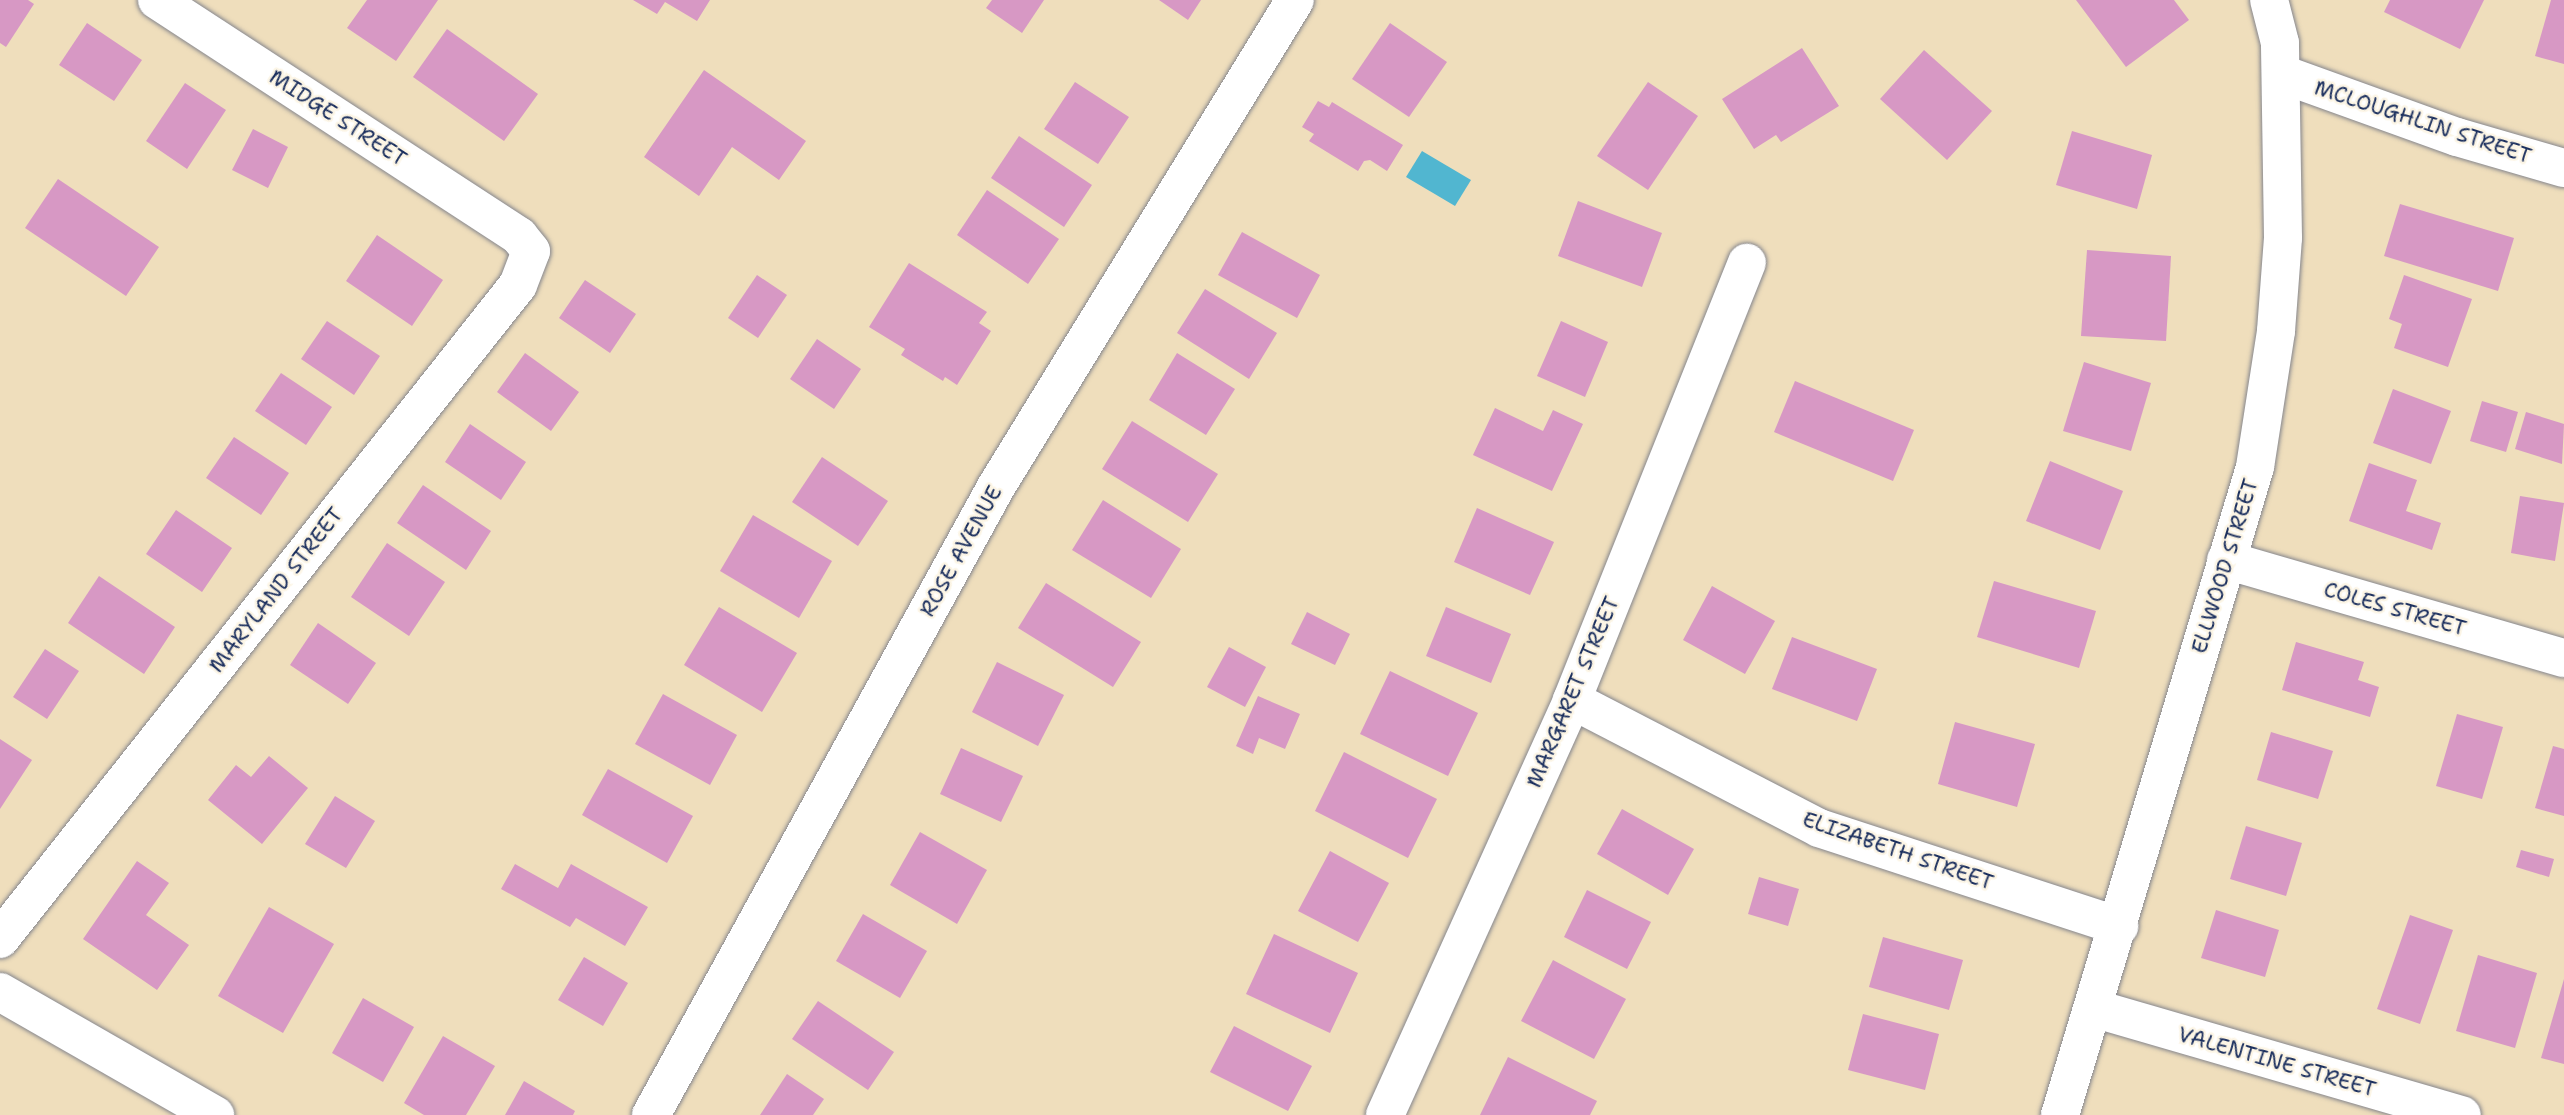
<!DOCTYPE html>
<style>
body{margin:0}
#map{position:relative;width:2564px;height:1115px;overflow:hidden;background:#efdebc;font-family:"Shantell Sans",sans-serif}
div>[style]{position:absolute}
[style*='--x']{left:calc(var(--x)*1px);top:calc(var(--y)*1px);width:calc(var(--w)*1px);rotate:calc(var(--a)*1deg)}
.water>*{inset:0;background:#51b6d0}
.building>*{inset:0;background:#d798c4}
.roads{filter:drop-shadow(0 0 2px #85868d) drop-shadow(0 0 2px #85868d)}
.street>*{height:38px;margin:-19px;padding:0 19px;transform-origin:19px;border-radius:19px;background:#fff}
.secondary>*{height:38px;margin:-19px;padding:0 19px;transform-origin:19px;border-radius:19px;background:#fff}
span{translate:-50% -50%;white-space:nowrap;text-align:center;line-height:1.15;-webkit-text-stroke:5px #fcf5e5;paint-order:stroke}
.street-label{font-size:21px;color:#1b2f5e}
</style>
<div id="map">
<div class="water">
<div style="clip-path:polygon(1422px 151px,1471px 180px,1455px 206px,1406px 177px)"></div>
</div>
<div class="building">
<div style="clip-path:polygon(0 0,28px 0,34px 4px,6px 47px,0 43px)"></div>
<div style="clip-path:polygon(367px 0,438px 0,396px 61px,347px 28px)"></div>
<div style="clip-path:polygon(633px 0,710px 0,697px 21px,665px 2px,657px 14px)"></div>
<div style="clip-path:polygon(992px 0,1044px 0,1022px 33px,986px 8px)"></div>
<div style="clip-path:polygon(1159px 0,1201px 0,1188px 20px)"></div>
<div style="clip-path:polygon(2076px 0,2174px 0,2189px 20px,2126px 67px)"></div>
<div style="clip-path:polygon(2390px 0,2484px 0,2460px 49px,2384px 12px)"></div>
<div style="clip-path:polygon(2551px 0,2564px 0,2564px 64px,2535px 56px)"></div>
<div style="clip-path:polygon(87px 23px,142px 60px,114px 101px,59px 65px)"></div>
<div style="clip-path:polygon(1390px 23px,1447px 62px,1409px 117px,1352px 79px)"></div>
<div style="clip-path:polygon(447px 29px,538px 94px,504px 141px,413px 77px)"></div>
<div style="clip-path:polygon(1802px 48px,1839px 106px,1781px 142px,1776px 135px,1754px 149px,1722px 99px)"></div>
<div style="clip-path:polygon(1924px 50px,1992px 111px,1947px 160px,1880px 99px)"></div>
<div style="clip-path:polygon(704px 70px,806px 141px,779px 180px,732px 147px,699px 196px,644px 157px)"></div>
<div style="clip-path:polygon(1075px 82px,1129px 117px,1098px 164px,1044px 129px)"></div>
<div style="clip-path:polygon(1648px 82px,1698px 116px,1648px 190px,1597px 156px)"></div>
<div style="clip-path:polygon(185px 83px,226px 110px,187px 169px,146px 141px)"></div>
<div style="clip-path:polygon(1318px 101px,1329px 107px,1332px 102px,1403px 145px,1387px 171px,1370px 160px,1364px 161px,1358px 171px,1309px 141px,1314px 134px,1302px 127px)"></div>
<div style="clip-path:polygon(253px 129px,288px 147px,268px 188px,232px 170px)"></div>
<div style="clip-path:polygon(2072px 131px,2152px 155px,2137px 209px,2056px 185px)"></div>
<div style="clip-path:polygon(1019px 136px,1092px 185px,1064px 227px,991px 178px)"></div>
<div style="clip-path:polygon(58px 179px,159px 247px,126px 296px,25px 228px)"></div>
<div style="clip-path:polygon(987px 190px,1059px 239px,1028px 284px,957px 235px)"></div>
<div style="clip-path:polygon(1578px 201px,1662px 233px,1642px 287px,1558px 256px)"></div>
<div style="clip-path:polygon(2400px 204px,2514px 238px,2498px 291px,2384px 256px)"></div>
<div style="clip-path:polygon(1242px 232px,1320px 275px,1297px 318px,1218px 275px)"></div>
<div style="clip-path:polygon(377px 235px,443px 280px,412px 326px,346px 281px)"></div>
<div style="clip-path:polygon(2087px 250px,2171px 256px,2166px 341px,2081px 336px)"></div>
<div style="clip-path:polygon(909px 263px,987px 312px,979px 323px,991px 331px,957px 385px,945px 377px,943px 381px,901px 355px,905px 349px,869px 327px)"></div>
<div style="clip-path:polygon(757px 275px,787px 295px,758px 338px,728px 318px)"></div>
<div style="clip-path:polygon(2404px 275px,2472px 299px,2448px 367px,2394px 348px,2402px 324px,2389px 319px)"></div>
<div style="clip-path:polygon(585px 280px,636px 314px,610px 353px,559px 318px)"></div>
<div style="clip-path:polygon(1205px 289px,1277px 333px,1249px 379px,1177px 333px)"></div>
<div style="clip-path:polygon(327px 321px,380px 356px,354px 395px,301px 359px)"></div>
<div style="clip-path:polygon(1561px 321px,1608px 342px,1585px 397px,1537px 376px)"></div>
<div style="clip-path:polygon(817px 339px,861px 369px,834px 409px,790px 379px)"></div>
<div style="clip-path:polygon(525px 353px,579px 392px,551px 431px,497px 392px)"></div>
<div style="clip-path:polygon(1177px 353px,1235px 389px,1206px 435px,1149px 400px)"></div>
<div style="clip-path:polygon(2084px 362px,2151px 383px,2131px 451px,2063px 431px)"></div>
<div style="clip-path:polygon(281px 373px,332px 407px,306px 445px,255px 411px)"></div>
<div style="clip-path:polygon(1795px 381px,1914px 430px,1893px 481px,1774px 432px)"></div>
<div style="clip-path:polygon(2393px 389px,2451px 411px,2431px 464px,2373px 443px)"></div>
<div style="clip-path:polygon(2482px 401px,2518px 412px,2506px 452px,2470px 441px)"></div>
<div style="clip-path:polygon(1495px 408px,1543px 431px,1553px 410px,1583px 424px,1552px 491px,1473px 455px)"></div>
<div style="clip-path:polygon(2526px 412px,2564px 424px,2562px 464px,2515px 449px)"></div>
<div style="clip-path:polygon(1132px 421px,1218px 474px,1188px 522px,1102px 469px)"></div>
<div style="clip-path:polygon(470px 424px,526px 462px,501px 500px,445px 462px)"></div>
<div style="clip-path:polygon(234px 437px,289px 473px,261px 515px,206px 478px)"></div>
<div style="clip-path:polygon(822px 457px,888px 501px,858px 546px,792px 502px)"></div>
<div style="clip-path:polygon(2050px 461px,2123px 491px,2100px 550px,2026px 521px)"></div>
<div style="clip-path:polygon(2369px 463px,2417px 480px,2406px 511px,2441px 523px,2432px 550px,2349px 521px)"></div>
<div style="clip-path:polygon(423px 485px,491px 531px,466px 570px,397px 523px)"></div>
<div style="clip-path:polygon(2520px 496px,2564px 503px,2555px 561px,2511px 553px)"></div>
<div style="clip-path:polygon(1103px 500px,1181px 549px,1151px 598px,1072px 550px)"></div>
<div style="clip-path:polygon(1477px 508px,1554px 542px,1530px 595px,1454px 562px)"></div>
<div style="clip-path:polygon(176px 510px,232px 548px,202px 592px,146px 554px)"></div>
<div style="clip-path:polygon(753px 515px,832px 561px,799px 618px,720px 571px)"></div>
<div style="clip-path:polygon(387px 543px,445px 582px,409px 636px,351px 597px)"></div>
<div style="clip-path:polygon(99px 576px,175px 627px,144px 674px,68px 623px)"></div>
<div style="clip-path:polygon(1994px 581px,2096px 611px,2079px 668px,1977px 637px)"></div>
<div style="clip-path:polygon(1046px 583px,1141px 642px,1113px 687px,1018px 628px)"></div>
<div style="clip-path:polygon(1712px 586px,1775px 621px,1745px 674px,1683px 640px)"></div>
<div style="clip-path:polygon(719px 607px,797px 653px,762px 712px,684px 665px)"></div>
<div style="clip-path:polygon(1446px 607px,1511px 634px,1491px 683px,1426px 656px)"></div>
<div style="clip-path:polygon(1307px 612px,1350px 634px,1335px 665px,1291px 644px)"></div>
<div style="clip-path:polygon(318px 623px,376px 663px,348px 704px,290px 665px)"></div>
<div style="clip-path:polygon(1792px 637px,1877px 669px,1857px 721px,1772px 689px)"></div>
<div style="clip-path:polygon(2296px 642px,2364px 662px,2358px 680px,2379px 687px,2370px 717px,2282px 690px)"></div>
<div style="clip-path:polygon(1229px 647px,1266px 667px,1245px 707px,1207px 687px)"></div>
<div style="clip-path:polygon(45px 649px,79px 671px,47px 719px,13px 697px)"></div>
<div style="clip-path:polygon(997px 662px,1064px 695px,1038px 746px,972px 712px)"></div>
<div style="clip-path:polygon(1390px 671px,1478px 713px,1448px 776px,1360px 734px)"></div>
<div style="clip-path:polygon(663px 694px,737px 735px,710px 785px,635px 744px)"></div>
<div style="clip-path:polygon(1258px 696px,1300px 714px,1285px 749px,1259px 738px,1253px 754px,1236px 746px)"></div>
<div style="clip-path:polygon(2457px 714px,2503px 727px,2482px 799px,2436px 786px)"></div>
<div style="clip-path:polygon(1955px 722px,2035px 744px,2017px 807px,1938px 784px)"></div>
<div style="clip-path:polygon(2271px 732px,2333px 751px,2318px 799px,2257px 780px)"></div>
<div style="clip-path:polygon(0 739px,32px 760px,0 809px)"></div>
<div style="clip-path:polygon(2553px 746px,2564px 749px,2564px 816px,2535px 808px)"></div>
<div style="clip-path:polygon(961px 748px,1023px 776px,1001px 822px,940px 794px)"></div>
<div style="clip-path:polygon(1344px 752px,1437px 799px,1408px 858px,1315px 811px)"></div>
<div style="clip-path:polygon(269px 756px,308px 788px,262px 844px,208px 800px,236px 765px,251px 777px)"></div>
<div style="clip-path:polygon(608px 769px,693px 816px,667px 863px,582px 815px)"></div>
<div style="clip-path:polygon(335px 796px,375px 821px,346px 868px,305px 844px)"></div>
<div style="clip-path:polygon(1622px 809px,1694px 849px,1668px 895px,1597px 854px)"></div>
<div style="clip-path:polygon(2246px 826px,2302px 843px,2286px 896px,2230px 879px)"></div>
<div style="clip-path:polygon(920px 832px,987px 870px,957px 924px,890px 885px)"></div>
<div style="clip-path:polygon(2521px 850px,2554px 859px,2549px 877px,2516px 867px)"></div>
<div style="clip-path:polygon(1330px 851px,1389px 883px,1358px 942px,1298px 911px)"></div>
<div style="clip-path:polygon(137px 861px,169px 883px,146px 915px,189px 945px,157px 990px,83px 939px)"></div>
<div style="clip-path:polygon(515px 864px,558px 888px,571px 864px,648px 907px,625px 946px,576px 918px,570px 927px,501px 889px)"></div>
<div style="clip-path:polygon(1759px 877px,1799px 889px,1788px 926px,1748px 914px)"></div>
<div style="clip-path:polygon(1587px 890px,1651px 922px,1627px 969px,1564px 937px)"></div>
<div style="clip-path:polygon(269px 907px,334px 944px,283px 1033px,218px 996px)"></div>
<div style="clip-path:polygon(2216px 910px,2279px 930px,2265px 977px,2201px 958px)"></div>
<div style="clip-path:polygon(863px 914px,927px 951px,900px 998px,836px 961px)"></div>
<div style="clip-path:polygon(2410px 915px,2453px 930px,2420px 1024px,2377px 1009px)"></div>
<div style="clip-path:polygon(1274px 934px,1358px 973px,1330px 1033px,1246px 994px)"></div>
<div style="clip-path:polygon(1883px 937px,1963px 960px,1949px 1010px,1869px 987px)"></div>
<div style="clip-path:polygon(2478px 955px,2537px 973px,2515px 1048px,2456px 1031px)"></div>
<div style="clip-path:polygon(584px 957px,628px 983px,603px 1026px,558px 1000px)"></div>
<div style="clip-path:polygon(1553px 960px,1626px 999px,1594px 1059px,1521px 1021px)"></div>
<div style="clip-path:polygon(2564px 979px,2564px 1064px,2541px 1058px)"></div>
<div style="clip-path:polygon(363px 998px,414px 1027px,383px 1082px,332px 1053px)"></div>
<div style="clip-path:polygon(818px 1001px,894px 1052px,868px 1090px,792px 1039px)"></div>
<div style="clip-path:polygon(1863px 1014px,1939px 1034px,1925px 1090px,1848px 1070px)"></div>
<div style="clip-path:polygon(1234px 1026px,1312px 1066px,1288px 1111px,1210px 1072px)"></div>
<div style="clip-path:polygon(443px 1036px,495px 1066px,466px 1115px,424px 1115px,404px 1103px)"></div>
<div style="clip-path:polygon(1508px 1057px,1597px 1101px,1590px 1115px,1480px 1115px)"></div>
<div style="clip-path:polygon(787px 1074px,824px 1099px,813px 1115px,760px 1115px)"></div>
<div style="clip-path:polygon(524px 1081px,575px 1111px,573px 1115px,505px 1115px)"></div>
</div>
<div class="roads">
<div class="street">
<div style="--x:2282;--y:74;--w:186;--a:19.8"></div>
<div style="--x:2457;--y:137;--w:111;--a:16.2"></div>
<div style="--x:2226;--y:560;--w:352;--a:16.2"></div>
<div style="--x:1572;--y:700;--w:278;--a:27.4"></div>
<div style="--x:1819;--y:828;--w:316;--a:18.1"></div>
<div style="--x:0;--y:939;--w:834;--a:-51.62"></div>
<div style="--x:518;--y:285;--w:36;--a:-69"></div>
<div style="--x:531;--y:251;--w:19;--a:-129"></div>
<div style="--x:519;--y:236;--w:432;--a:-146.9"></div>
<div style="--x:2093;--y:1008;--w:384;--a:16.2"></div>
<div style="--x:651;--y:1115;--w:717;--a:-61.22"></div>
<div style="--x:996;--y:487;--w:571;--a:-58.45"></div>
<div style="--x:1385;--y:1115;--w:455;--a:-65.7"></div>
<div style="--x:1572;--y:700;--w:471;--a:-68.2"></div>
</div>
<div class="secondary">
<div style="--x:0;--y:992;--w:248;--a:29.8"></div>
<div style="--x:2060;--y:1115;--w:677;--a:-73.25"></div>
<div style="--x:2255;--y:467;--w:138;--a:-81.2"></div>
<div style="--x:2276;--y:331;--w:93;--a:-85.7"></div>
<div style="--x:2283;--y:238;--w:195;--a:-90.9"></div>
<div style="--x:2280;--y:43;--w:44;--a:-104.3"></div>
</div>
</div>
<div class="street-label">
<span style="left:338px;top:118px;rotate:33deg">MIDGE STREET</span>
<span style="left:2423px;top:122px;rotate:18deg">MCLOUGHLIN STREET</span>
<span style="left:961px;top:551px;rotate:-61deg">ROSE AVENUE</span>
<span style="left:2225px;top:566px;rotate:-73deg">ELLWOOD STREET</span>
<span style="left:276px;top:590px;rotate:-52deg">MARYLAND STREET</span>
<span style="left:2395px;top:609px;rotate:16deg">COLES STREET</span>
<span style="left:1573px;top:692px;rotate:-67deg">MARGARET STREET</span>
<span style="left:1898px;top:851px;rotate:19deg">ELIZABETH STREET</span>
<span style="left:2277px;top:1062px;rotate:16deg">VALENTINE STREET</span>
</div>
</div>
